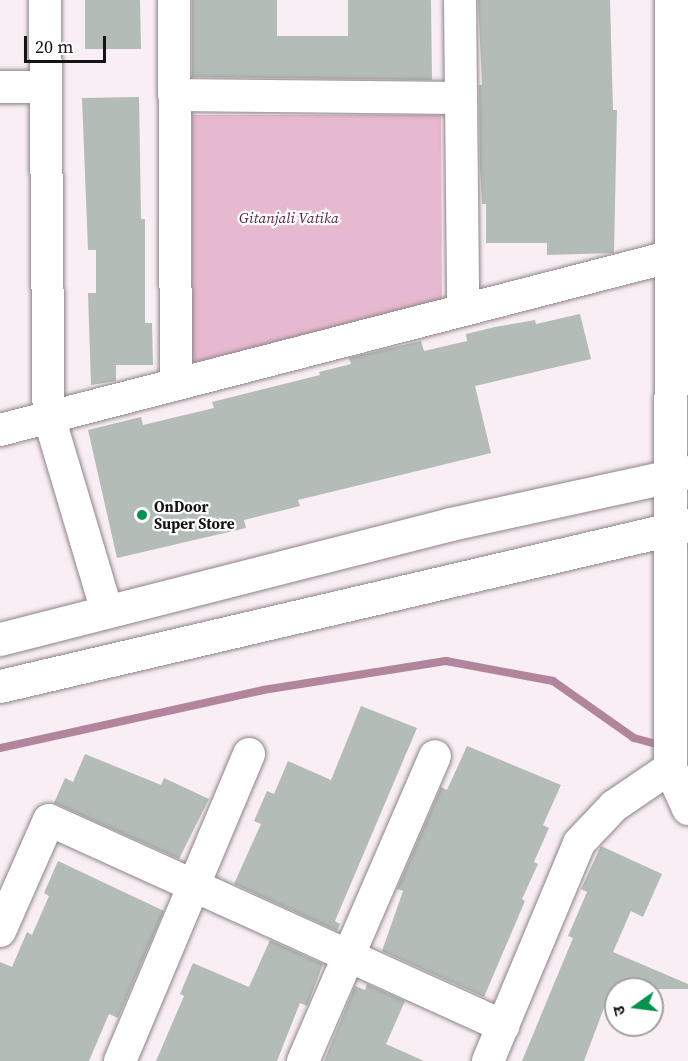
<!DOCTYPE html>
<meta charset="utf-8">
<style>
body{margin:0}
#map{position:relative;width:688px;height:1061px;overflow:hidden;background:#f8eef3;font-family:"Source Serif 4","Noto Sans Devanagari",serif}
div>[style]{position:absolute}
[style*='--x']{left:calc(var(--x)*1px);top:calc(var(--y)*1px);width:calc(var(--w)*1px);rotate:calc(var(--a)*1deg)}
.green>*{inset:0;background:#e7b9d0}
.stream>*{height:8px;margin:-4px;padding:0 4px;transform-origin:4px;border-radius:4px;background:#b1869b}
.building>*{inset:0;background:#b3bcb6}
.roads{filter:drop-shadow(0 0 2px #8d8488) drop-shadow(0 0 2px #8d8488)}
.minor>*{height:32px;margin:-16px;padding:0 16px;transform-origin:16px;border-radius:16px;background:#fff}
.tertiary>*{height:33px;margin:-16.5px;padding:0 16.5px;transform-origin:16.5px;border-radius:16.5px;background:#fff}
.secondary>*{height:33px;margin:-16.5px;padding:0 16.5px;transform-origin:16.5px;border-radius:16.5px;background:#fff}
.dots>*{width:16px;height:16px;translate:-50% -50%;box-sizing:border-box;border:3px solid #fff;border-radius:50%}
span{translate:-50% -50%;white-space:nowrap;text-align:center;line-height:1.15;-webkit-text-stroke:4.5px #fff;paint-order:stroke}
.park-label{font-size:15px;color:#561f3e;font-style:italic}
.poi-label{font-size:15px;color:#161314;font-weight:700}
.left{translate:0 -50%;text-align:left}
.north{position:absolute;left:604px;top:977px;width:60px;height:60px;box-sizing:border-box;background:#fff;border:2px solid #a2a1a1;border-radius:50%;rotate:256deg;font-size:16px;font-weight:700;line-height:24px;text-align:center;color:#161314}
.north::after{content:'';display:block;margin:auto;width:21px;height:27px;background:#059251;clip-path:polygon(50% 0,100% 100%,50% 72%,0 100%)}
.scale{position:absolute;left:24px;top:36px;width:82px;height:27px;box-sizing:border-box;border:3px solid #161314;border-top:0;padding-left:8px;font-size:18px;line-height:21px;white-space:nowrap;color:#161314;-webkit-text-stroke:4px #fff;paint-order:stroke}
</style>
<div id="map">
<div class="green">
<div style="clip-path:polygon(192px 115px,441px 115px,442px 303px,192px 363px)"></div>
</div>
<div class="stream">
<div style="--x:0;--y:748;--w:269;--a:-12.4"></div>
<div style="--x:263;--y:690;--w:185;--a:-9"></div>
<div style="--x:446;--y:661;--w:109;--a:10.6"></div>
<div style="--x:553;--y:681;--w:99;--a:35.1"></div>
<div style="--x:634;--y:738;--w:31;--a:15"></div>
</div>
<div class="building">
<div style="clip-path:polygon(85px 0,140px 0,141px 49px,85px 49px)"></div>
<div style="clip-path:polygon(192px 0,277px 0,277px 36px,348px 36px,348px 0,431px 0,432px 80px,192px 77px)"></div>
<div style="clip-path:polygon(478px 0,610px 0,613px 110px,617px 110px,614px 253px,547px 255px,547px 243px,486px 243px,486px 204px,482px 204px,480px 167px,479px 85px,482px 85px)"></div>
<div style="clip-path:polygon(139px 97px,141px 219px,145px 219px,145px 323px,152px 323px,153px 365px,116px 365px,116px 381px,91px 385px,88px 293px,96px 293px,96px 250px,88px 250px,82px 98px)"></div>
<div style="clip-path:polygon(580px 314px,591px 359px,475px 386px,491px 453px,298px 500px,300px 506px,244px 520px,246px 528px,117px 558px,88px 430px,141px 417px,143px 425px,214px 408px,212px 402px,320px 375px,319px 372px,351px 364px,349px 358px,386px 349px,421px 341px,424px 351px,467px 341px,466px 334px,495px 327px,535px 320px,536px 324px)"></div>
<div style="clip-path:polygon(361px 706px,417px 728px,335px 921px,340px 924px,337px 931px,234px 884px,261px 824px,254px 821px,267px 791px,274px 794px,288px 761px,331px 780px)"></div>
<div style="clip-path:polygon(467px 746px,561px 785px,543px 825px,549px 828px,534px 862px,538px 864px,522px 899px,525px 901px,484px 997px,382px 951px,403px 891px,397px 889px,441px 787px,447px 790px)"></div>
<div style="clip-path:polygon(85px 754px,161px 785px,164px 778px,209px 799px,179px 859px,54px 803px,65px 778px,73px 782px)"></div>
<div style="clip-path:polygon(601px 846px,662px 874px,643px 917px,631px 911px,613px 952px,688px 984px,688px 989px,611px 989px,584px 1061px,522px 1061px,573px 938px,568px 936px,587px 892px,581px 889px)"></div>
<div style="clip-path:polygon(58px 861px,164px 911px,118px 1018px,109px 1014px,89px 1061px,0 1061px,0 962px,12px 967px,27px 932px,32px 935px,49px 896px,44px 893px)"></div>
<div style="clip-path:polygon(270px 940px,323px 964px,307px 1006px,300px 1003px,277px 1061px,156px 1061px,184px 996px,180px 994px,193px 963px,249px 987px)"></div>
<div style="clip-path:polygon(367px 984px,405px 1001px,386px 1044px,424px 1061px,324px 1061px,355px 986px,365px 990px)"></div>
</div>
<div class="roads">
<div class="minor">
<div style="--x:45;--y:0;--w:417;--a:89.5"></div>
<div style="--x:49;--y:417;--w:203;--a:73.4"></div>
<div style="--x:174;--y:0;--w:384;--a:89.7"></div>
<div style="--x:460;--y:0;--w:310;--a:89.4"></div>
<div style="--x:0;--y:87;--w:46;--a:0"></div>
<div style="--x:174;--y:95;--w:287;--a:0.6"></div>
<div style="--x:0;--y:430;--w:695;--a:-14.5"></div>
<div style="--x:0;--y:931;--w:121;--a:-66.2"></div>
<div style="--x:49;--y:820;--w:499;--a:24.4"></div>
<div style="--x:120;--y:1061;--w:333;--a:-67.2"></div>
<div style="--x:303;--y:1061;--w:332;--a:-66.6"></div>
<div style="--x:488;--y:1061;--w:236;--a:-67.3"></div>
<div style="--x:579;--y:843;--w:51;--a:-46.6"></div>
<div style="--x:614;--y:806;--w:68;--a:-34.2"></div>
</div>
<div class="tertiary">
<div style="--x:671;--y:0;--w:768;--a:90.07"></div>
<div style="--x:670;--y:768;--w:44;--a:65.8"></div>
</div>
<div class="secondary">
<div style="--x:0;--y:639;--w:464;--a:-14.3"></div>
<div style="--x:450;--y:524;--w:244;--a:-12.3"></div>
<div style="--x:0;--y:686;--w:707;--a:-13.17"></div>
</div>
</div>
<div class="dots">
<div style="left:142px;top:515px;background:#059251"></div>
</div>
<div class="park-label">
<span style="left:289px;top:218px">Gitanjali Vatika</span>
</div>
<div class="poi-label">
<span class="left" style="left:154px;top:515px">OnDoor<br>Super Store</span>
</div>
<div class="north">उ</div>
<div class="scale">20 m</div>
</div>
